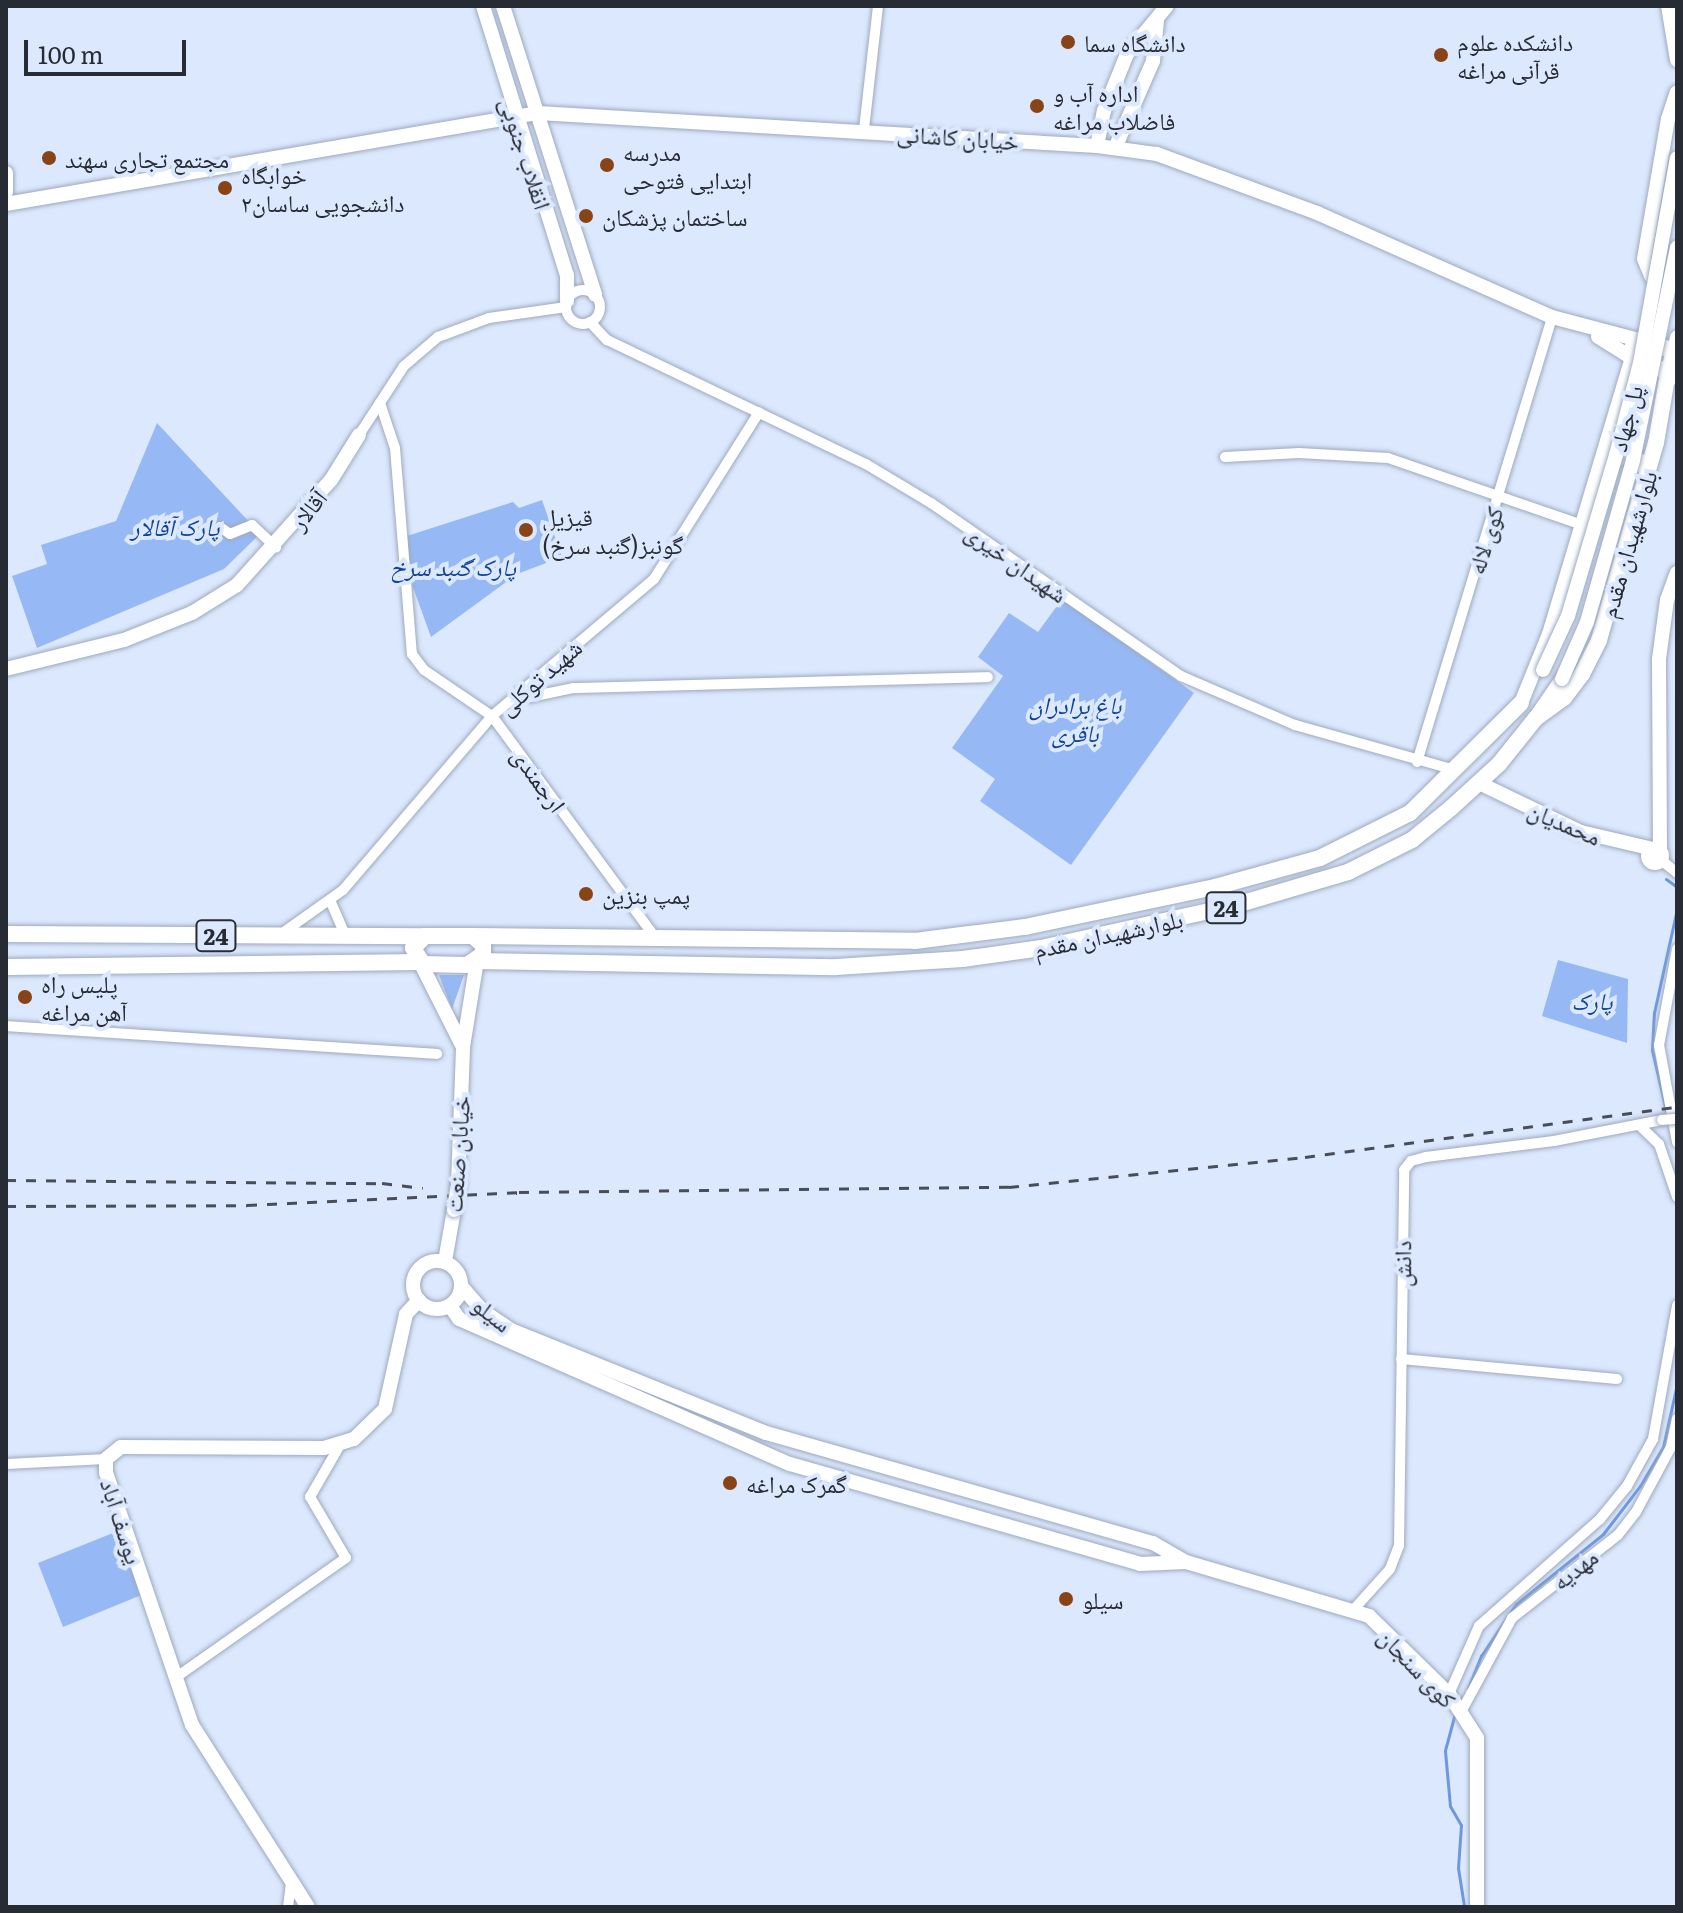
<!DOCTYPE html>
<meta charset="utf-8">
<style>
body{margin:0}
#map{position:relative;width:1683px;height:1913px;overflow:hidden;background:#dbe8fe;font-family:Literata,"Noto Naskh Arabic",serif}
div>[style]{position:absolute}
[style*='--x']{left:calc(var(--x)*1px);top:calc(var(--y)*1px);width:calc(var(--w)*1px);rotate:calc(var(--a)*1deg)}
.green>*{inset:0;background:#96b9f5}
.stream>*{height:3px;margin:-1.5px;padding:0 1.5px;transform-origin:1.5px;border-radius:1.5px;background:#6d98e1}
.roads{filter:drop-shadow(0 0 2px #9da9be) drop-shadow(0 0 2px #9da9be)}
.street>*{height:10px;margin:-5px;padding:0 5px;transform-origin:5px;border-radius:5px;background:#fff}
.street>.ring{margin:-5px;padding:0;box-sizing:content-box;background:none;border:10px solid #fff;border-radius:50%}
.secondary>*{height:14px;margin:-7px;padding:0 7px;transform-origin:7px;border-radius:7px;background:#fff}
.secondary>.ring{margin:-7px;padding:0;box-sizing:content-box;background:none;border:14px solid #fff;border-radius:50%}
.primary>*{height:16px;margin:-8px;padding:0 8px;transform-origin:8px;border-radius:8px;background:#fff}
.rail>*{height:3px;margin-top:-1.5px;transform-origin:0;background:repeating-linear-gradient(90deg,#484d59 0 10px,transparent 0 20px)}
.bridges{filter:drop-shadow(0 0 2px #9da9be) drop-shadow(0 0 2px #9da9be)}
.street-bridge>*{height:10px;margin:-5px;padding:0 5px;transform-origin:5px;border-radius:5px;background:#fff}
.secondary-bridge>*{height:14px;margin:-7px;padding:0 7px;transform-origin:7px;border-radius:7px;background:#fff}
.dots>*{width:22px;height:22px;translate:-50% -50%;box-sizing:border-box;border:4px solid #dbe8fe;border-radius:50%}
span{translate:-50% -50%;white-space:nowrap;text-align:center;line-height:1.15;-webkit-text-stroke:8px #dbe8fe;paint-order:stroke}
.shield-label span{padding:2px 6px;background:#dbe8fe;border:2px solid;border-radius:6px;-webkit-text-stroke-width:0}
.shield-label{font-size:22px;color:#272b34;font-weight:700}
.poi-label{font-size:24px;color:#272b34}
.left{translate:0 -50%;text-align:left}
.street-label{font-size:24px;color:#272b34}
.park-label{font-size:24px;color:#114398;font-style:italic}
.frame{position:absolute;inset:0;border:8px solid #272b34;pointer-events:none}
.scale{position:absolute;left:24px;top:40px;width:162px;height:36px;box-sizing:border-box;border:4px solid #272b34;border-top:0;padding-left:10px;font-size:24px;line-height:28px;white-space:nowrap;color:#272b34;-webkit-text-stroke:6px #dbe8fe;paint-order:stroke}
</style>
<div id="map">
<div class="green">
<div style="clip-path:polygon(157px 423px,252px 525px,265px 529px,224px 569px,37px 648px,12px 576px,47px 564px,41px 545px,116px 521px)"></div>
<div style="clip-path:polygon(542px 500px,562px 557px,517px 574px,431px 637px,410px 579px,407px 536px,513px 502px,519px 508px)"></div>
<div style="clip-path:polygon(1062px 599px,1194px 693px,1071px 865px,980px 801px,995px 779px,952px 748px,1003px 676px,978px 657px,1009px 613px,1038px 632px)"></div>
<div style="clip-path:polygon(1558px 960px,1628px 979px,1627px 1043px,1542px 1016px)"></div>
<div style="clip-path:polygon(439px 975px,464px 975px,452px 1009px)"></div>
<div style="clip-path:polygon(118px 1531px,144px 1594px,63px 1627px,38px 1563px)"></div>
</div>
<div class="stream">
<div style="--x:1666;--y:879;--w:14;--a:36"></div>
<div style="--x:1667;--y:1115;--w:67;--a:-103"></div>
<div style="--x:1652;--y:1050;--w:37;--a:-87"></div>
<div style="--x:1654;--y:1013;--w:107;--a:-77.6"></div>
<div style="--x:1468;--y:1688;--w:35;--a:-68"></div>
<div style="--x:1481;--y:1656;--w:63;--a:-56.1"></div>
<div style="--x:1516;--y:1604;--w:112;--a:-38.8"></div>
<div style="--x:1603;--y:1534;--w:61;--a:-52.4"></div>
<div style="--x:1640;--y:1486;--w:45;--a:-59.5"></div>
<div style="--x:1663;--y:1447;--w:65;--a:-77.5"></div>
<div style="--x:1455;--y:1713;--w:39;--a:105"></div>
<div style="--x:1445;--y:1751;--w:55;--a:84.8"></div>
<div style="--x:1450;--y:1806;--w:22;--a:60"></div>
<div style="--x:1461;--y:1825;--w:43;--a:94"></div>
<div style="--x:1458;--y:1868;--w:39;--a:81"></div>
</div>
<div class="roads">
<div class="street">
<div style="--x:864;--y:129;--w:124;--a:-83.5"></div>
<div class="ring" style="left:566px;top:290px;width:24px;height:24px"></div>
<div style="--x:590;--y:322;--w:25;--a:47"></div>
<div style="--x:607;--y:340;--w:287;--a:25.6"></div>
<div style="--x:866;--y:464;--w:76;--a:31"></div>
<div style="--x:931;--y:503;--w:304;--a:34.7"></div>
<div style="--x:1181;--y:676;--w:124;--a:23.3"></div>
<div style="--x:1295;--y:725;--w:166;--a:15.7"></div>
<div style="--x:380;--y:403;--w:47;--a:71.6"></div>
<div style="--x:395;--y:448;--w:207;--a:85.3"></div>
<div style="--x:412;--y:654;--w:20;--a:53"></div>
<div style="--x:424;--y:670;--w:82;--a:34.1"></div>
<div style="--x:492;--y:716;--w:268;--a:53.6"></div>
<div style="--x:651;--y:932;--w:7;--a:98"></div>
<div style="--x:359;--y:435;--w:82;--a:-56.9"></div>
<div style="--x:404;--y:366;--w:45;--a:-40.5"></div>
<div style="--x:438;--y:337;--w:54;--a:-20.4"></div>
<div style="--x:489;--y:318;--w:78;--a:-8.1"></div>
<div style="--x:1225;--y:457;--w:74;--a:-3.1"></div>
<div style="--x:1299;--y:453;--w:89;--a:3.2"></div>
<div style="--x:1388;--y:458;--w:206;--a:19"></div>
<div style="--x:220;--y:527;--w:12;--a:35"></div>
<div style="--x:230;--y:534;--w:24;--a:-22"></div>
<div style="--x:252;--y:525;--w:33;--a:43"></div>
<div style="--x:530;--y:697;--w:45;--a:-11.6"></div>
<div style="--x:574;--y:688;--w:414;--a:-1.5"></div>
<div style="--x:1417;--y:762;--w:465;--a:-73.1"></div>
<div style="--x:1661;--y:860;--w:21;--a:39"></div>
<div style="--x:330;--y:900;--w:40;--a:66.6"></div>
<div style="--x:281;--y:934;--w:76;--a:-35.4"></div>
<div style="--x:343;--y:890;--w:229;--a:-49.4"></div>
<div style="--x:492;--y:716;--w:212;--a:-40.2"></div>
<div style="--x:654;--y:579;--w:197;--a:-57.8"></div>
<div style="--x:1677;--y:949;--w:98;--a:100.6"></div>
<div style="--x:1659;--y:1045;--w:99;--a:79.5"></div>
<div style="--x:6;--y:1026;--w:432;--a:3.7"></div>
<div style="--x:1639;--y:1125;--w:28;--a:44"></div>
<div style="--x:1659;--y:1144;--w:56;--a:71.2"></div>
<div style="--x:1401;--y:1359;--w:217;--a:5.3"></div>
<div style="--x:6;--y:1464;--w:100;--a:-2.9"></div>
<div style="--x:1355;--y:1608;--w:52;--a:-48.1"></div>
<div style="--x:1390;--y:1569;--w:25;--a:-69"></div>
<div style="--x:1399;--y:1546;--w:376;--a:-89.2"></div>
<div style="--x:1404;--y:1170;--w:11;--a:-52"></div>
<div style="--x:1411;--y:1161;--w:16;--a:-15"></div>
<div style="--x:1426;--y:1157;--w:129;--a:-7.1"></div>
<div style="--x:1554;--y:1141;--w:110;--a:-11"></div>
<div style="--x:175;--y:1678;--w:209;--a:-35.1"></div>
<div style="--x:346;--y:1558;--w:71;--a:-120.5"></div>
<div style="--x:310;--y:1497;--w:60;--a:-60"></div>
<div style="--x:1449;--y:1694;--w:74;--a:-66.2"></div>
<div style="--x:1479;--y:1626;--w:162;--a:-41.5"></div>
<div style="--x:1600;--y:1519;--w:43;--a:-50.7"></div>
<div style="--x:1627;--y:1486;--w:54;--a:-61"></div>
<div style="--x:1653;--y:1439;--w:136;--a:-79.8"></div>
<div style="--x:1461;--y:1712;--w:107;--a:-61.5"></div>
<div style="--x:1512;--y:1618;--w:135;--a:-38.1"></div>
<div style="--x:1618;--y:1535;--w:29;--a:-52"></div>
<div style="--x:1636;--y:1512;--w:74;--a:-61.7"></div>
<div style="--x:1671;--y:1447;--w:29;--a:-78"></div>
<div style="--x:288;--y:1907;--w:24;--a:-83"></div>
</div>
<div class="secondary">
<div style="--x:483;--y:6;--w:282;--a:72.7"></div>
<div style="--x:567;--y:275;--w:26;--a:90"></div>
<div style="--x:503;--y:6;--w:303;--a:72.3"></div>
<div style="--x:1668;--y:6;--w:55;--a:80.5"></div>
<div style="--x:1097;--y:146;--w:36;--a:-79"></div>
<div style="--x:1104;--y:111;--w:61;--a:-68"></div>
<div style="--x:1127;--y:54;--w:62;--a:-50.2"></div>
<div style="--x:1115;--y:148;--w:95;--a:-66.4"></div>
<div style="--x:1153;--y:61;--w:40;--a:-84.3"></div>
<div style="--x:6;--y:173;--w:19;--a:90"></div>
<div style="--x:6;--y:204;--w:540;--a:-9.71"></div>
<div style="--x:538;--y:113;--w:560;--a:3.38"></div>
<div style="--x:1097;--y:146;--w:61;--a:7.6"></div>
<div style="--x:1157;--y:154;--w:171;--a:20.2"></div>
<div style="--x:1317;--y:213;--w:257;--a:23.9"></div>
<div style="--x:1552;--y:317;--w:90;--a:14.8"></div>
<div style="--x:1661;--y:280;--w:11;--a:-158"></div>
<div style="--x:1651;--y:276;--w:18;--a:-112"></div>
<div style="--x:1644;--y:259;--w:142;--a:-80.3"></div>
<div style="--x:1668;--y:119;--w:28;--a:-72"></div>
<div style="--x:1674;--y:351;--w:14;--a:-78"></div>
<div style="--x:6;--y:669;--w:122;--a:-13.8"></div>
<div style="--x:124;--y:640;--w:73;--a:-21.7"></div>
<div style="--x:192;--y:613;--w:53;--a:-31.9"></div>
<div style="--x:237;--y:585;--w:141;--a:-48.2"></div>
<div style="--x:331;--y:480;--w:53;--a:-58.1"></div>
<div style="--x:1521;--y:703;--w:74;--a:-67.9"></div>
<div style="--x:1549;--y:634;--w:288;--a:-73.3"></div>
<div style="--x:1632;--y:358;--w:40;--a:-148"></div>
<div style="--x:1538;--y:714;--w:42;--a:-55.6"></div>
<div style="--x:1479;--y:783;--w:113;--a:25.7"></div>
<div style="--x:1581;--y:832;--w:74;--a:13.3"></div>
<div class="ring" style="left:1648px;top:849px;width:0;height:0"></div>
<div style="--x:1660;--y:851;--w:192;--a:-90.3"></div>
<div style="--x:1659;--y:659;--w:60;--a:-82.3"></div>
<div style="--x:1667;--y:600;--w:29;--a:-70"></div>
<div style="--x:420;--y:962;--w:95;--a:63.2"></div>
<div style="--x:463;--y:1047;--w:87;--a:-80.8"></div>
<div style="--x:458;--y:1185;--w:138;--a:-87.9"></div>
<div class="ring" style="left:413px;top:1261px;width:34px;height:34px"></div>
<div style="--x:445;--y:1261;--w:52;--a:-80"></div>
<div style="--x:462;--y:1287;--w:32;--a:49"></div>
<div style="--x:483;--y:1311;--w:34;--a:34"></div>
<div style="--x:511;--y:1330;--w:275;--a:22"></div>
<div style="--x:766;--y:1433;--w:402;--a:15.9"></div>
<div style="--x:1153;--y:1543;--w:38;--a:30"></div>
<div style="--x:1186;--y:1562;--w:191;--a:16.4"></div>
<div style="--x:1369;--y:1616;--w:112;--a:44.3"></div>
<div style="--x:1449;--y:1694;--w:52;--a:57.5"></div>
<div style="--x:1477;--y:1738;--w:169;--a:90"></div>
<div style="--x:450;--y:1306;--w:16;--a:55"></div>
<div style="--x:459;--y:1319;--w:361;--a:23.7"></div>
<div style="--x:790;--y:1464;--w:364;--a:15.9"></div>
<div style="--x:1140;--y:1564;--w:46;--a:-2.5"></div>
<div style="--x:308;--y:1907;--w:216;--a:-122.5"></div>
<div style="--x:192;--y:1725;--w:266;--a:-108.8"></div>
<div style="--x:106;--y:1473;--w:14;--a:-90"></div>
<div style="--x:106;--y:1459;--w:19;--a:-39"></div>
<div style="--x:121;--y:1447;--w:203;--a:0.3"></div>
<div style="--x:324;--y:1448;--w:31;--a:-17"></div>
<div style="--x:354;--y:1439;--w:43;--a:-44.1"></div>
<div style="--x:385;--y:1409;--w:97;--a:-77.5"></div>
<div style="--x:406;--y:1314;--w:19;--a:-47"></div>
</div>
<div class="primary">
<div style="--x:1642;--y:339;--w:34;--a:21"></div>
<div style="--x:1674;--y:351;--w:22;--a:106"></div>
<div style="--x:1668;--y:372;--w:39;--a:-159"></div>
<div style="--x:1632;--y:358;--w:12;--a:-85"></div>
<div style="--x:1633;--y:346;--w:11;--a:-38"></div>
<div style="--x:1601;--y:464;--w:32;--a:-20"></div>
<div style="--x:1631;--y:453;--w:18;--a:47"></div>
<div style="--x:6;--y:934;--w:419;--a:0.3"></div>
<div style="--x:425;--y:936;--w:48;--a:0"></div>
<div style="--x:473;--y:936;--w:13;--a:42"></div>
<div style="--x:483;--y:945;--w:9;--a:90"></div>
<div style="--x:483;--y:954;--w:19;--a:145"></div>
<div style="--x:467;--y:965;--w:44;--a:-178.7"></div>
<div style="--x:423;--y:964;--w:19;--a:-122"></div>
<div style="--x:413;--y:948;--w:17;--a:-45"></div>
<div style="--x:473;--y:936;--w:442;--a:0.6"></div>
<div style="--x:915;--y:941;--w:111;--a:-7.3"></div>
<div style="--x:1025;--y:927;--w:194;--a:-11.9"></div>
<div style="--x:1215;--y:887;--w:109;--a:-15.4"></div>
<div style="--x:1320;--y:858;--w:101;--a:-26.6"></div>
<div style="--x:1410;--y:813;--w:156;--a:-44.7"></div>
<div style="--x:477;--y:961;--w:359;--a:1"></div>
<div style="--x:836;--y:967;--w:127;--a:-3.6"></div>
<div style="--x:963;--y:959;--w:79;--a:-8"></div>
<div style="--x:1041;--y:948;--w:200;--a:-12.4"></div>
<div style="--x:1236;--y:905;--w:117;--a:-16.4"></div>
<div style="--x:1348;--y:872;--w:72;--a:-26.6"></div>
<div style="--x:1412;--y:840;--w:50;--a:-39.4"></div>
<div style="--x:1451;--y:808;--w:65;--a:-42.5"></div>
<div style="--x:1499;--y:764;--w:59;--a:-51.2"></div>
<div style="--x:1536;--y:718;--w:34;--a:-36"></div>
<div style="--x:1564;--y:698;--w:30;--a:-53"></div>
<div style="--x:1582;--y:674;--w:38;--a:-63"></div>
<div style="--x:1599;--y:640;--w:205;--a:-73.9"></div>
<div style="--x:1656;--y:443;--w:72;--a:-80.4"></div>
<div style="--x:1668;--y:372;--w:10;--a:29"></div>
<div style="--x:6;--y:967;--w:414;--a:-0.7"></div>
</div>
</div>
<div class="rail">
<div style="--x:6;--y:1180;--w:376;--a:0.5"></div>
<div style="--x:382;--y:1183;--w:41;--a:7"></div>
<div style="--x:6;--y:1206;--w:241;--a:-0.2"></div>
<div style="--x:247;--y:1205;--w:272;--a:-2.7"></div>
<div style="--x:519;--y:1192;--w:490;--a:-0.6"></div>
<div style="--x:1009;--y:1187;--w:298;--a:-5.8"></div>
<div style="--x:1305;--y:1157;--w:375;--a:-7.7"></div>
</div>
<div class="bridges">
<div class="street-bridge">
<div style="--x:1662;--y:1120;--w:15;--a:-4"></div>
</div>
<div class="secondary-bridge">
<div style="--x:1543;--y:670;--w:60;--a:-65.2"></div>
<div style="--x:1568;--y:616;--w:168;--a:-73.4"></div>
<div style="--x:1616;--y:455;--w:95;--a:-75.4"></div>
<div style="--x:1640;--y:363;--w:208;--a:-79.8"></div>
<div style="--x:1562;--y:679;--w:62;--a:-66.3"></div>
<div style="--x:1587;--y:622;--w:168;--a:-74.1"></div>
<div style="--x:1633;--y:460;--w:217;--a:-78.3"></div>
<div style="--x:454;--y:1210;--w:25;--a:-81"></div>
</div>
</div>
<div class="dots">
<div style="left:1068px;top:42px;background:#884416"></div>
<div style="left:1441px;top:55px;background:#884416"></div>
<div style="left:1037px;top:106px;background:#884416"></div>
<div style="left:49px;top:158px;background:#884416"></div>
<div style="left:607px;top:165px;background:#884416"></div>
<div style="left:225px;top:188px;background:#884416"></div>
<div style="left:586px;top:216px;background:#884416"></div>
<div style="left:526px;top:530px;background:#884416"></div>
<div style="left:586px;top:894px;background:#884416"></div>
<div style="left:25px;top:997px;background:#884416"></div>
<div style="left:730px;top:1483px;background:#884416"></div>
<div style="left:1066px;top:1599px;background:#884416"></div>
</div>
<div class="shield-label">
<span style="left:1226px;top:908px">24</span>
<span style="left:216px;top:936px">24</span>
</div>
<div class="poi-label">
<span class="left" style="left:1457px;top:55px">دانشکده علوم<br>قرآنی مراغه</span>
<span class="left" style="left:1084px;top:42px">دانشگاه سما</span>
<span class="left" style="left:1053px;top:106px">اداره آب و<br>فاضلاب مراغه</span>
<span class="left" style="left:623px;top:165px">مدرسه<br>ابتدایی فتوحی</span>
<span class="left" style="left:65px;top:158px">مجتمع تجاری سهند</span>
<span class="left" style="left:241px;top:188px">خوابگاه<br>دانشجویی ساسان۲</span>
<span class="left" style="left:602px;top:216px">ساختمان پزشکان</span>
<span class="left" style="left:542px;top:530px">قیزیل<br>گونبز(گنبد سرخ)</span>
<span class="left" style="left:602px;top:894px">پمپ بنزین</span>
<span class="left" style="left:41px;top:997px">پلیس راه<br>آهن مراغه</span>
<span class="left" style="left:746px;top:1483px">گمرک مراغه</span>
<span class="left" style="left:1082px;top:1599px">سیلو</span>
</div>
<div class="street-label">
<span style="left:958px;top:136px;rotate:4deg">خیابان کاشانی</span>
<span style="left:527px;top:153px;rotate:72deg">انقلاب جنوبی</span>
<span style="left:1625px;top:418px;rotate:-75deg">پل جهاد</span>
<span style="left:307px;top:509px;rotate:-51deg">آقالار</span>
<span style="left:1484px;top:540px;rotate:-73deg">کوی لاله</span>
<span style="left:1627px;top:544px;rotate:-74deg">بلوارشهیدان مقدم</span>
<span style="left:1017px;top:562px;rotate:35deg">شهیدان خیری</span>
<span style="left:539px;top:676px;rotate:-41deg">شهید توکلی</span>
<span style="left:540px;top:779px;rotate:54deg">ارجمندی</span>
<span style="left:1565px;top:822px;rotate:23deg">محمدیان</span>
<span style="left:1108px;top:933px;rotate:-12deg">بلوارشهیدان مقدم</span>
<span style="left:456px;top:1154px;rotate:-86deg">خیابان صنعت</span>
<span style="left:1401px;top:1264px;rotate:-90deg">دانش</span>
<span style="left:493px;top:1313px;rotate:38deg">سیلو</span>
<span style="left:123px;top:1521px;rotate:72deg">یوسف آباد</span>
<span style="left:1574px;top:1568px;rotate:-38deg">مهدیه</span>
<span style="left:1418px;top:1667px;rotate:46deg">کوی سنجان</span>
</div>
<div class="park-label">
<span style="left:175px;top:526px">پارک آقالار</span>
<span style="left:453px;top:566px">پارک گنبد سرخ</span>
<span style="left:1075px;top:718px">باغ برادران<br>باقری</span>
<span style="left:1592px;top:1000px">پارک</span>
</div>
<div class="frame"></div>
<div class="scale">100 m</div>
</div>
